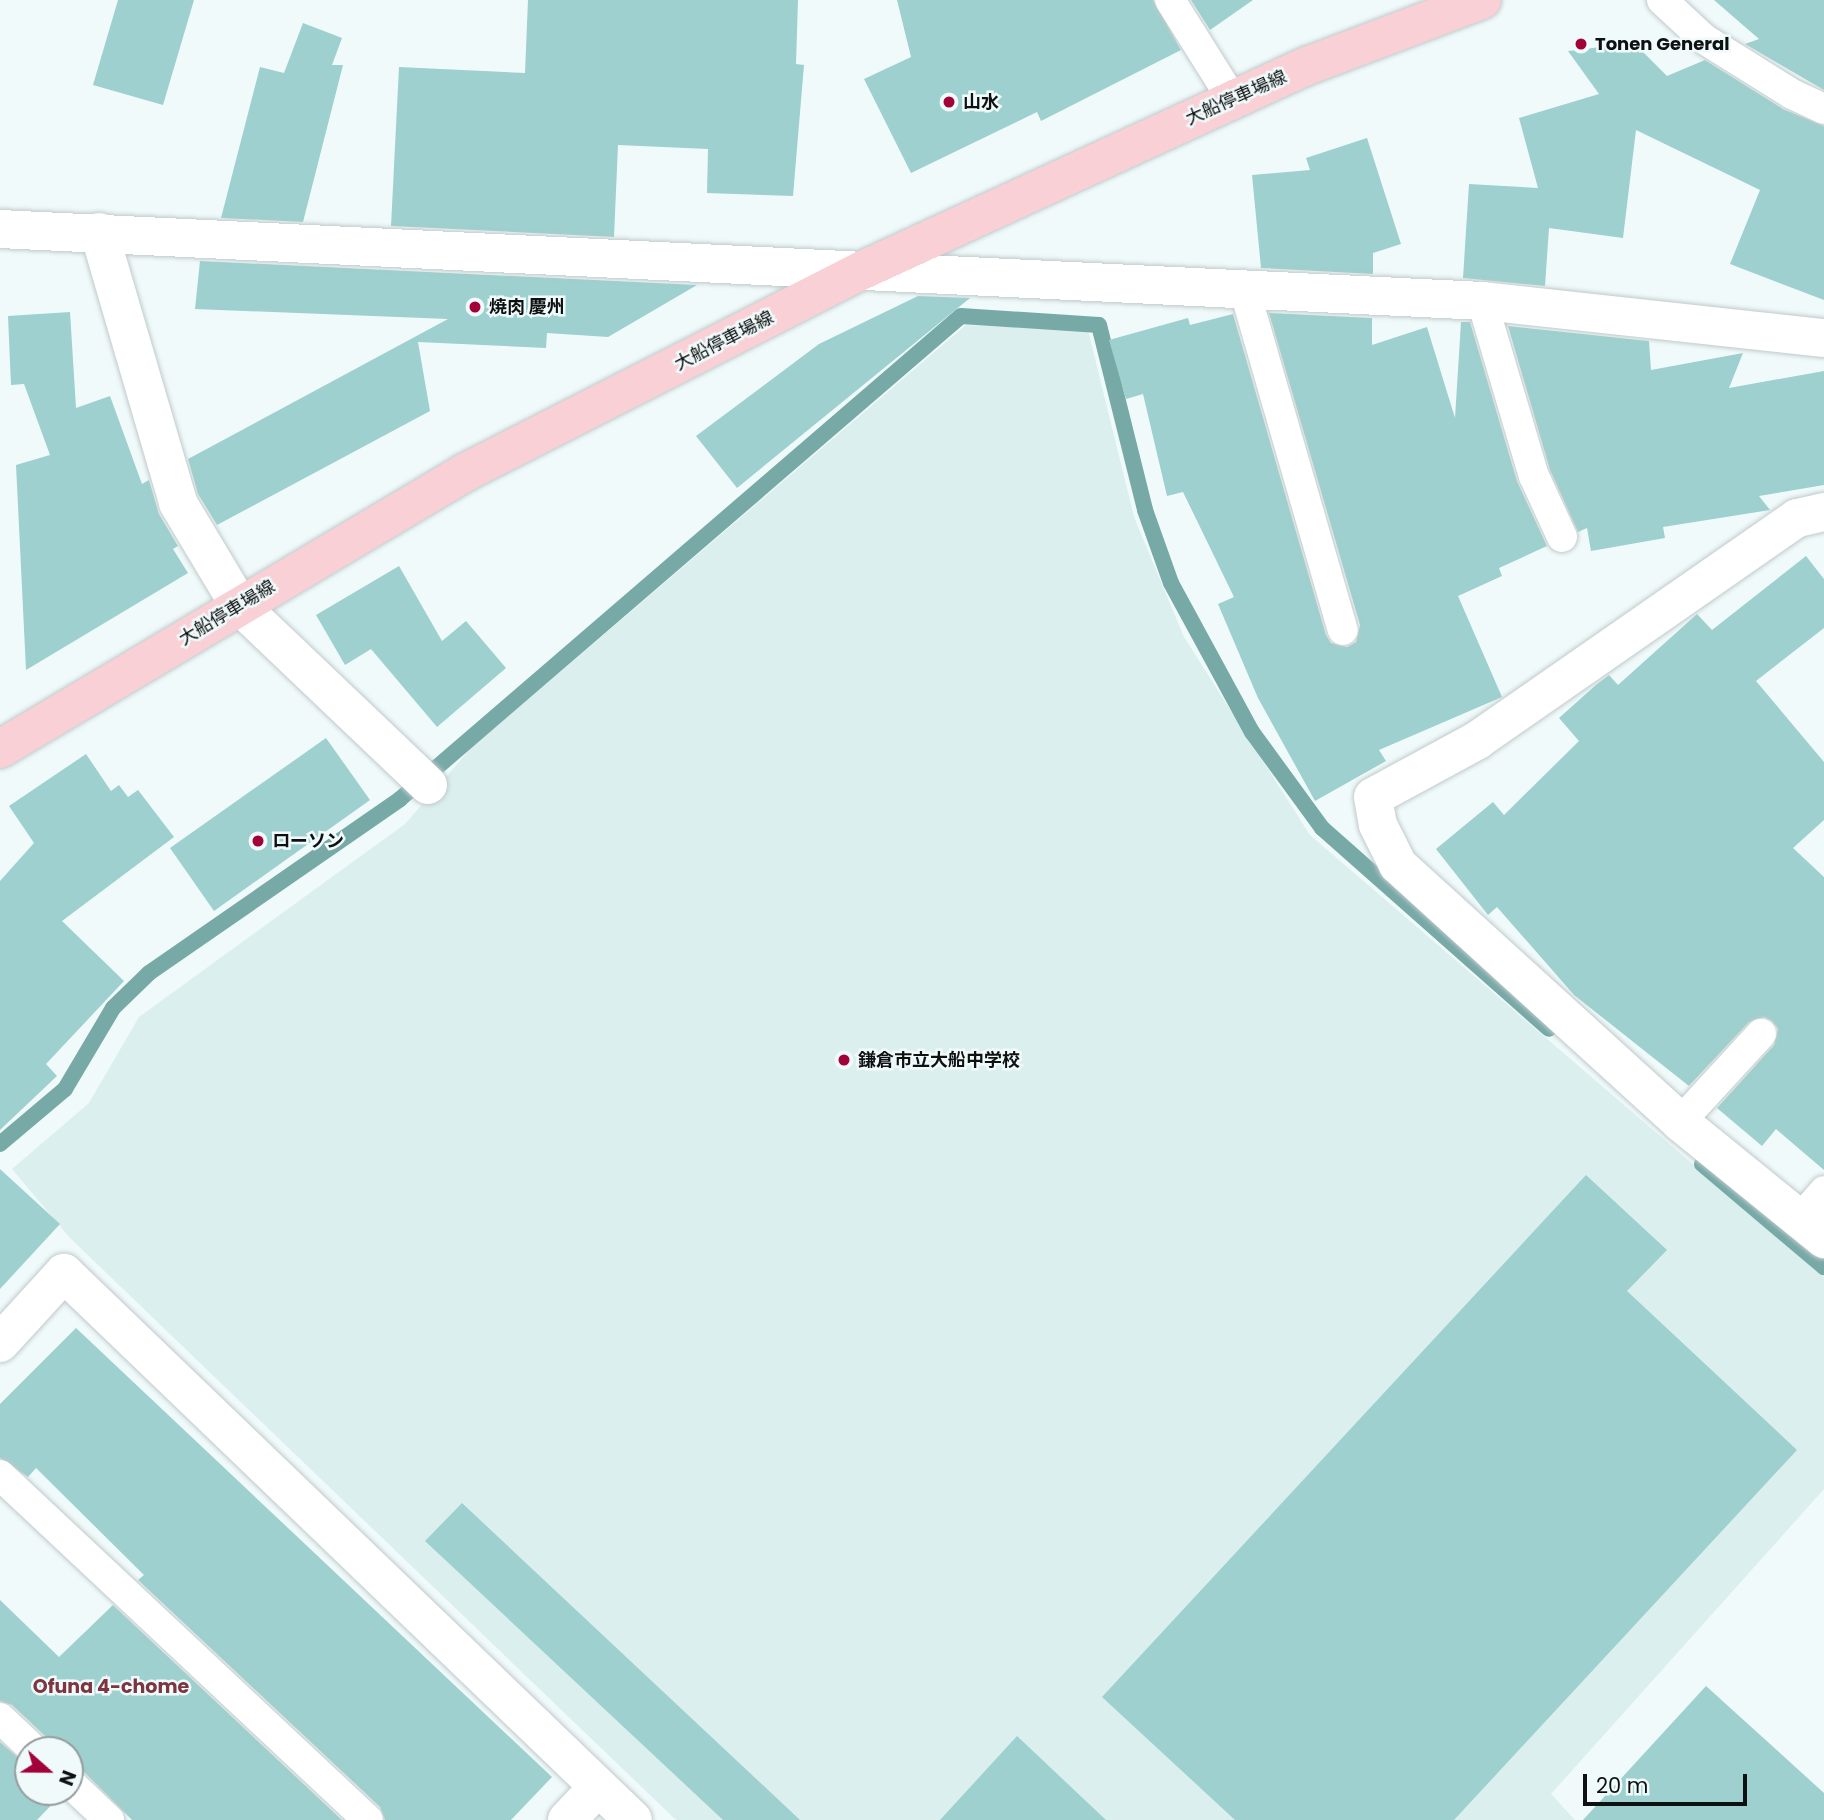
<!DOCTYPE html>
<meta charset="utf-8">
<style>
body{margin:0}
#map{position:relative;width:1824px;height:1820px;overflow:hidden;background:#f0fafa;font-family:Poppins,"Noto Sans JP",sans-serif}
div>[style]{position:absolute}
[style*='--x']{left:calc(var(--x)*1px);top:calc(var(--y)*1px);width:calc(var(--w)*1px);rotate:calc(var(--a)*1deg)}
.built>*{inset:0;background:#dbefee}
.stream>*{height:16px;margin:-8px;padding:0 8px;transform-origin:8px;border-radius:8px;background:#77a9a7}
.building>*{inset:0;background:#9dd0ce}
.roads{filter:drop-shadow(0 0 2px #c0caca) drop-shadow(0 0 2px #c0caca)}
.service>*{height:30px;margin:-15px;padding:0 15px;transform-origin:15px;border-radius:15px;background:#fff}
.minor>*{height:38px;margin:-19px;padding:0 19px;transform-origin:19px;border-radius:19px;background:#fff}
.tertiary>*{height:38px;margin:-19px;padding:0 19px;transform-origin:19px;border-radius:19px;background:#fff}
.secondary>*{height:38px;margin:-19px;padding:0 19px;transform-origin:19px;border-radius:19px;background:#f9d0d6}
.dots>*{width:19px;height:19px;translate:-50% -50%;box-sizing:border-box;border:4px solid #f0fafa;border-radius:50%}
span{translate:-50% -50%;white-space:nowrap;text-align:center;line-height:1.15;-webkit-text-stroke:5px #f0fafa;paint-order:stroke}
.poi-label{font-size:18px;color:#0e1111;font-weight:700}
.left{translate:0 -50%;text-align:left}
.street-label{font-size:18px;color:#0e1111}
.neighbourhood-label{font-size:19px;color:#7d353f;font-weight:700}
.north{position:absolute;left:14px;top:1736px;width:70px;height:70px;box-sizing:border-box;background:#f0fafa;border:2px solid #969d9d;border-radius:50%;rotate:111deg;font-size:19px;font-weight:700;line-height:28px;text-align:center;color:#0e1111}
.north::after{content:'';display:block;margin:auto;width:24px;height:32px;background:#a20237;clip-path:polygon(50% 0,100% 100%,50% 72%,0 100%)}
.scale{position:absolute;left:1583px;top:1774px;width:164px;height:32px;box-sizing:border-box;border:4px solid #0e1111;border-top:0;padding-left:9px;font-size:21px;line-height:24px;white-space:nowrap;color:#0e1111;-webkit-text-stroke:5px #f0fafa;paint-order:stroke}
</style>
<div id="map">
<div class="built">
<div style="clip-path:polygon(966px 325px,1088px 330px,1134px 517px,1184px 637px,1310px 835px,1824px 1277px,1824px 1489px,1551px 1794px,1575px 1820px,676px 1820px,70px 1238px,12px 1169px,89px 1103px,139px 1017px,405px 824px,471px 748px)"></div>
</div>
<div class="stream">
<div style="--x:0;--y:1144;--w:85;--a:-40.2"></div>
<div style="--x:65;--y:1089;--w:94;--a:-59.3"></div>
<div style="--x:113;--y:1008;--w:50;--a:-44.2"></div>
<div style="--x:149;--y:973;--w:305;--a:-34.7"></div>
<div style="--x:400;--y:799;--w:740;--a:-40.73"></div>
<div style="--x:961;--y:316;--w:138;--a:3.7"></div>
<div style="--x:1099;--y:325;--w:191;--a:76"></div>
<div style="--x:1145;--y:510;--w:77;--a:70.4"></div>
<div style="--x:1171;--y:583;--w:170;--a:61.5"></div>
<div style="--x:1252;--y:732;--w:119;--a:53.9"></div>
<div style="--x:1322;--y:828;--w:303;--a:41.5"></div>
<div style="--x:1702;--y:1164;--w:160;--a:40.2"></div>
</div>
<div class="building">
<div style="clip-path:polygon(118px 0,194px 0,163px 105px,93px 85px)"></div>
<div style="clip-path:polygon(528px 0,798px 0,796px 64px,804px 65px,793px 196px,707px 193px,708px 149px,618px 145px,614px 237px,391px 226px,399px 67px,525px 73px)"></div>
<div style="clip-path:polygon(897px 0,1153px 0,1181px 50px,1041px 121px,1037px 112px,911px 173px,864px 79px,911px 57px)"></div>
<div style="clip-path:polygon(1191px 0,1253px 0,1210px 30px)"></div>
<div style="clip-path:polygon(1714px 0,1824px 0,1824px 90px,1745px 44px,1759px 39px)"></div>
<div style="clip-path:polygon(303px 23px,342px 38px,332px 65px,343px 65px,303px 222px,221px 218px,260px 67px,284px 73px)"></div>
<div style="clip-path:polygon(1634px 43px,1667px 76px,1705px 60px,1783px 109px,1824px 126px,1824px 300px,1730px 264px,1760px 190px,1636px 130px,1623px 238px,1549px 228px,1545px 286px,1463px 278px,1469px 184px,1538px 188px,1519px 118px,1599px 94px,1568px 51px)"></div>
<div style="clip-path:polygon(1367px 138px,1401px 244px,1373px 253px,1373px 274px,1261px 268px,1252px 175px,1310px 170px,1306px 158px)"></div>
<div style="clip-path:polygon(200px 261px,697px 285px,608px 337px,547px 333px,546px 348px,418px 342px,430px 411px,217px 525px,198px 494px,188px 459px,448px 319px,195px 309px)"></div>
<div style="clip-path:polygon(918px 296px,970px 298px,737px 488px,696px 436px,819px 344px)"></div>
<div style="clip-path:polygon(70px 312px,76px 408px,110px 396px,142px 484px,149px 480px,159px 514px,178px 546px,173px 549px,188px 573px,26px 670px,16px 465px,50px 455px,24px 384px,11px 385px,8px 316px)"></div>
<div style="clip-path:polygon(1269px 313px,1372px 318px,1372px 345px,1427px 327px,1455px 418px,1461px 322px,1470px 322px,1517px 481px,1547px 546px,1499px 568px,1502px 576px,1458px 596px,1502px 697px,1379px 750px,1386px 761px,1315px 801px,1258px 698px,1218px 604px,1234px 597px,1183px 492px,1167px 496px,1143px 394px,1126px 399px,1109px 340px,1188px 318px,1190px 325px,1233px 314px,1326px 635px,1331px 643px,1347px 647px,1356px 642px,1360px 625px)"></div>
<div style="clip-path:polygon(1508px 326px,1649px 341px,1651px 370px,1743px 353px,1729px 388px,1824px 371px,1824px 485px,1759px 496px,1770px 510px,1663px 527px,1665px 538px,1591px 551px,1587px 528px,1578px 532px,1550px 470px)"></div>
<div style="clip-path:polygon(1806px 556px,1824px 579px,1824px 628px,1756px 681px,1824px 762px,1824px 820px,1793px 848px,1824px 877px,1824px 1170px,1776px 1129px,1762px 1146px,1717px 1108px,1774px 1045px,1778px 1029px,1772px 1021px,1764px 1017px,1749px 1022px,1689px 1086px,1574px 995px,1497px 907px,1488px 915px,1436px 849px,1493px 802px,1504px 815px,1579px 741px,1559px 718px,1597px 684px,1609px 675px,1618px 685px,1697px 614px,1712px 630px)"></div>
<div style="clip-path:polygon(399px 566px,442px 641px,466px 621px,506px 668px,437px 727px,371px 649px,345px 665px,316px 615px)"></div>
<div style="clip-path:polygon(326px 738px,370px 800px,214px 911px,170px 848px)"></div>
<div style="clip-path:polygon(86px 754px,111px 791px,119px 785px,128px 797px,138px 790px,174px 837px,62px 921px,124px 981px,46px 1064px,57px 1076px,0 1130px,0 881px,34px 843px,9px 806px)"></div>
<div style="clip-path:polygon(0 1169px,60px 1224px,0 1289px)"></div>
<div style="clip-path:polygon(1586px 1175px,1667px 1250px,1627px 1291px,1797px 1450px,1454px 1820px,1235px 1820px,1102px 1697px)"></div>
<div style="clip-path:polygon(76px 1328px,552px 1777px,511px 1820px,385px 1820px,380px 1807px,138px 1580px,144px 1575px,36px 1468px,28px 1477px,0 1458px,0 1404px)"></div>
<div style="clip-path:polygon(462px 1503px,800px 1820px,723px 1820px,425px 1541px)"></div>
<div style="clip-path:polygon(0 1600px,59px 1657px,113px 1605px,342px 1820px,132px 1820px,82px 1770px,70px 1766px,70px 1750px,51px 1750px,46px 1737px,12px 1705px,0 1701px)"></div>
<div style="clip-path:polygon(1706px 1686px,1824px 1793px,1824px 1820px,1583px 1820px)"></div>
<div style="clip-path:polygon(1017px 1736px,1106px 1820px,940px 1820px)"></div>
<div style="clip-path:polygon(0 1742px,28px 1766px,28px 1792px,56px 1792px,59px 1797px,37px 1820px,0 1820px)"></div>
</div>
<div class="roads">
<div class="service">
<div style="--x:1170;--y:0;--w:117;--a:57.9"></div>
<div style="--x:1662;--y:0;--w:57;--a:42.9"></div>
<div style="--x:1704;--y:39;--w:104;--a:32"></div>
<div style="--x:1792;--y:94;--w:35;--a:25"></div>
<div style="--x:1244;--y:288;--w:356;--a:73.9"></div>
<div style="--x:1482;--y:301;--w:183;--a:73.5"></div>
<div style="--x:1534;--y:476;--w:67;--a:65.3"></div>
<div style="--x:1680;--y:1122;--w:120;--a:-47.4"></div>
<div style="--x:1800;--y:1219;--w:37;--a:-49"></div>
<div style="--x:0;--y:1475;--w:504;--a:43.15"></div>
<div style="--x:0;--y:1718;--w:47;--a:43.3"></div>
<div style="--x:70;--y:1783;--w:54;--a:43.5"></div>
</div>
<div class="minor">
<div style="--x:0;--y:229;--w:1484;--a:2.78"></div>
<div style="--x:1482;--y:301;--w:344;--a:6.2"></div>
<div style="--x:99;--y:232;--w:282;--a:73.7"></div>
<div style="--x:178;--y:503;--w:119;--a:59.1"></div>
<div style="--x:239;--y:605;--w:261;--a:43.6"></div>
<div style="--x:1824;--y:512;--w:28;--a:167"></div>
<div style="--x:1797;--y:518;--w:389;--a:145.2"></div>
<div style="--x:1478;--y:740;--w:119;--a:151.5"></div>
<div style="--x:1373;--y:797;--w:28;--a:80"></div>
<div style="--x:1378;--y:825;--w:45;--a:63.4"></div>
<div style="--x:1398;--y:865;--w:382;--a:42.3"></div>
<div style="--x:1680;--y:1122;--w:186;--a:39.1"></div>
<div style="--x:0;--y:1343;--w:95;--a:-47.6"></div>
<div style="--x:64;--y:1273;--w:789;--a:43.87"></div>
</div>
<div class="tertiary">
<div style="--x:567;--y:1820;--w:45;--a:-46.8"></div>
</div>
<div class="secondary">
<div style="--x:0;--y:749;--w:542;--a:-30.73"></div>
<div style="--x:466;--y:472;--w:445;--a:-27"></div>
<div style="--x:863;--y:270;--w:489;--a:-24.7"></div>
<div style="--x:1307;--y:66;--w:187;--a:-20.7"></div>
</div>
</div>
<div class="dots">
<div style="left:1581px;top:44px;background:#a20237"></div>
<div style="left:949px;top:102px;background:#a20237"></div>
<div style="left:475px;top:307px;background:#a20237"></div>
<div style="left:258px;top:841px;background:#a20237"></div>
<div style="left:844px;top:1060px;background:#a20237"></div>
</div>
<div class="poi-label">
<span class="left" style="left:1595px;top:44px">Tonen General</span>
<span class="left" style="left:963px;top:102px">山水</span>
<span class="left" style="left:489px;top:307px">焼肉 慶州</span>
<span class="left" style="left:272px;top:841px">ローソン</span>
<span class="left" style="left:858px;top:1060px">鎌倉市立大船中学校</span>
</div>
<div class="street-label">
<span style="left:1236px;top:98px;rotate:-24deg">大船停車場線</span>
<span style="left:724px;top:341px;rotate:-27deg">大船停車場線</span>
<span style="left:227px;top:613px;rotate:-31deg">大船停車場線</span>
</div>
<div class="neighbourhood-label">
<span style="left:111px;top:1687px">Ofuna 4-chome</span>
</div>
<div class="north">N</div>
<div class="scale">20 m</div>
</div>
